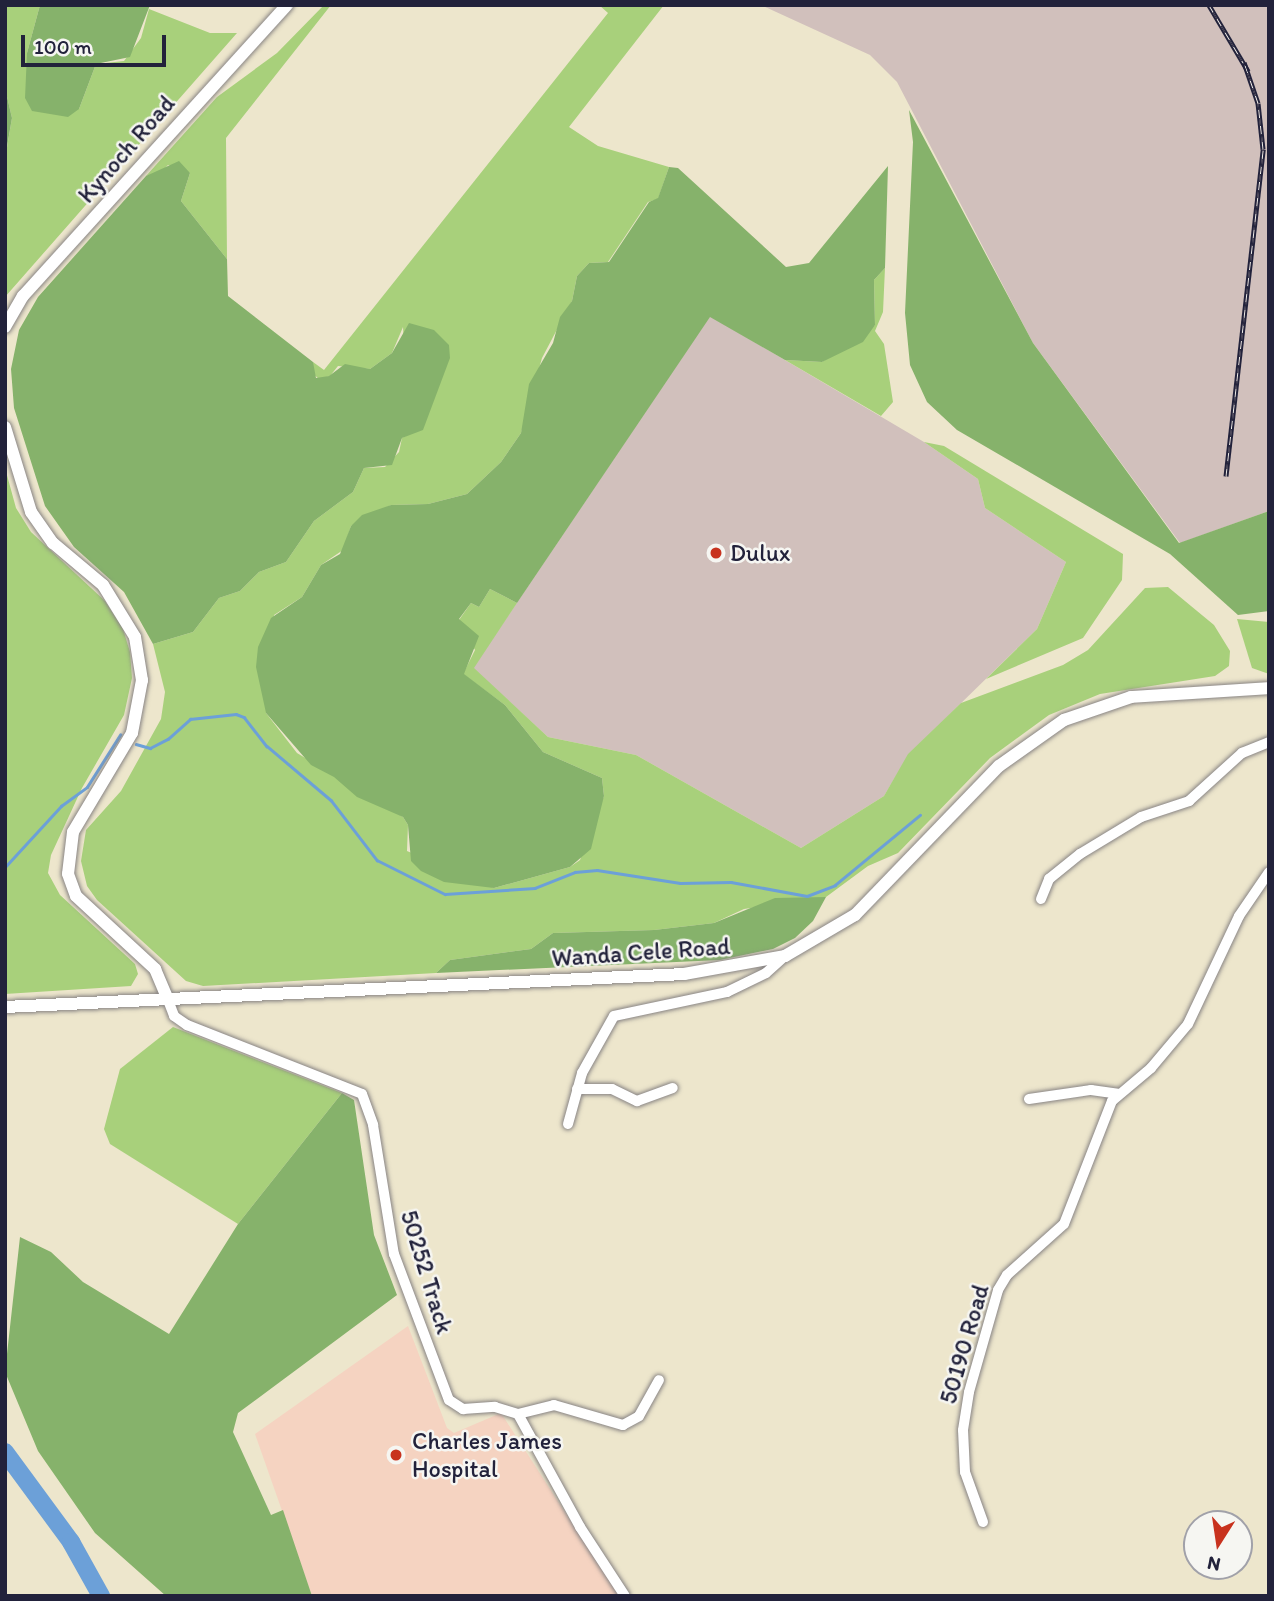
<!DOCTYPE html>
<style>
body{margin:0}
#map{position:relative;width:1274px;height:1601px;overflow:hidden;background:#ede6cc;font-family:Itim,sans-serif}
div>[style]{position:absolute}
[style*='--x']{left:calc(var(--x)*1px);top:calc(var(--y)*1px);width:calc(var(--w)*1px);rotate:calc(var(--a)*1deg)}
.built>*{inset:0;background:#f5d3c1}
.industrial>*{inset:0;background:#d1c0bc}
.green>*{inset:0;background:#a8d07b}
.forest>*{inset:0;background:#86b26b}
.stream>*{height:2.5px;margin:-1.25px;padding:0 1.25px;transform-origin:1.25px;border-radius:1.25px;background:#6ca0d8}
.river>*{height:18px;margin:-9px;padding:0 9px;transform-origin:9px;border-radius:9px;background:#6ca0d8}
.roads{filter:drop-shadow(0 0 2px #888484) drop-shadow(0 0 2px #888484)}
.minor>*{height:10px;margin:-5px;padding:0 5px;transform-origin:5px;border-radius:5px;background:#fff}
.tertiary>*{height:12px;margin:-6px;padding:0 6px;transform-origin:6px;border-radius:6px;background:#fff}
.rail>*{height:5px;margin-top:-2.5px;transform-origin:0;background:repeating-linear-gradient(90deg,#f6f6f2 0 8px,#22223b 0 16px);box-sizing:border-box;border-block:2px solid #22223b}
.dots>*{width:19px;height:19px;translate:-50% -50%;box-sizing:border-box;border:4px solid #f6f6f2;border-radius:50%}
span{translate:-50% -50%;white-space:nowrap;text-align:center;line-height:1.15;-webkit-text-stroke:5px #f6f6f2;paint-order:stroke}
.street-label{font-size:24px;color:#22223b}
.poi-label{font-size:24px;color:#22223b}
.left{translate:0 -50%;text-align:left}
.frame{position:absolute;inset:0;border:7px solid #22223b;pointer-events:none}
.north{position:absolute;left:1183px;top:1510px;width:70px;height:70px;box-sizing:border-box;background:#f6f6f2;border:2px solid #a1a1a9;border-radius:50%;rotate:192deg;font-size:19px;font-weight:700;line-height:28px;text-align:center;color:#22223b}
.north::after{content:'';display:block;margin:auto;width:24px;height:32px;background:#c8321e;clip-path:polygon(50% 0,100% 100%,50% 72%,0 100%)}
.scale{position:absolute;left:21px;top:35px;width:145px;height:32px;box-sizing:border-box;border:4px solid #22223b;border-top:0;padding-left:9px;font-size:21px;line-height:24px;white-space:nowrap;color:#22223b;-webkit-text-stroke:5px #f6f6f2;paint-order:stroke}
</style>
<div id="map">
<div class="built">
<div style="clip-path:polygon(408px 1326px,447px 1428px,454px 1433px,501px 1413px,619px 1596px,312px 1596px,255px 1434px)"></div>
</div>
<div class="industrial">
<div style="clip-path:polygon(761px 5px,1269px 5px,1269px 511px,1180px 543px,1033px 343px,897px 82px,870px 55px)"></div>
<div style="clip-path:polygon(710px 316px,924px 442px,978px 479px,985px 508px,1066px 562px,1037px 629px,909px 754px,884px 796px,801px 848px,636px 755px,548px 737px,473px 668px)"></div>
</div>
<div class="green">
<div style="clip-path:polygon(5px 5px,40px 5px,27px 53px,79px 109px,96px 64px,124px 61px,141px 38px,149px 9px,210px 33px,237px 33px,5px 297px,5px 159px,12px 118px,5px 88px)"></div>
<div style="clip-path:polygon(324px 5px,331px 5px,226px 138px,227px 259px,181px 201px,190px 173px,168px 165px,159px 174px,146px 176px,217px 97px,277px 53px)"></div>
<div style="clip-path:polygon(599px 5px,664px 5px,569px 127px,598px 146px,669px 167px,658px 199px,648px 202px,608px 262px,589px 263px,577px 276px,572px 301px,542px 358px,521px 433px,501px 462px,467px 494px,428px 504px,391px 505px,351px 526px,343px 550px,321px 565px,302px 597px,274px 615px,266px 713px,297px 753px,403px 817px,408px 825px,407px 851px,494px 888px,570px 867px,580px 860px,604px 796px,602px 778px,543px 752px,505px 705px,463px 674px,475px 650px,459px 620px,471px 603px,479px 607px,490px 589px,517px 603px,474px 668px,548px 737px,636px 755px,801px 848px,884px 796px,908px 754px,961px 703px,1063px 665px,1088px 650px,1145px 588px,1168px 587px,1214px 625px,1230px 651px,1229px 666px,1215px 676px,1100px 694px,1049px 715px,990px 758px,898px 853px,868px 866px,826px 897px,744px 909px,714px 923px,654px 930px,553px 933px,531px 949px,450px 960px,436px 973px,203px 986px,186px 981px,97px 900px,87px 886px,81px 861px,86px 830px,121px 791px,161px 719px,165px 692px,153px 644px,193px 632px,219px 598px,240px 591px,259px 572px,286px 562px,314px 521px,353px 492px,364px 468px,385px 467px,399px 452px,402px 438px,409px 434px,403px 327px,392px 353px,370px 369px,338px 366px,330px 376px,319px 379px,312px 373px,313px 362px,324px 370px,608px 13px)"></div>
<div style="clip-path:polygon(885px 268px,883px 312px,875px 331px,884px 344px,893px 402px,881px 416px,785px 360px,822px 362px,875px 325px,874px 280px)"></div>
<div style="clip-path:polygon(924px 442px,944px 446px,1123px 554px,1122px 580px,1083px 638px,986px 679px,1037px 629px,1066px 562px,985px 508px,978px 479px)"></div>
<div style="clip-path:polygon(5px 468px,16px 508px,31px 532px,105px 601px,123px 629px,130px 652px,132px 678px,124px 715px,82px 788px,51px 855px,48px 873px,60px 895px,135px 964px,138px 974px,131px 986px,5px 994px)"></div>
<div style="clip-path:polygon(1237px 619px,1269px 622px,1269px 674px,1252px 668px)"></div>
<div style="clip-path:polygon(173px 1027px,342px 1093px,238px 1224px,110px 1144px,104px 1129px,120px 1069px)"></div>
</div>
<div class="forest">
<div style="clip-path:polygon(40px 5px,150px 5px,130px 57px,96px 64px,79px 109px,68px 117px,32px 111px,25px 98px,27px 53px)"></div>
<div style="clip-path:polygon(5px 88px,12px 118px,5px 158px)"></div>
<div style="clip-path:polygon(909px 110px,1033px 343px,1179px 543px,1269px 511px,1269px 611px,1238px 615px,1170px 554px,957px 430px,927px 402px,910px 365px,905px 313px,913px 142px)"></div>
<div style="clip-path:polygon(179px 161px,190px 173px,181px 201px,227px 259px,228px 296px,313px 362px,316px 378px,329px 376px,345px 364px,370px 369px,392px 353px,409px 323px,434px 330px,449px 345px,450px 358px,423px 430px,402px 438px,392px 465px,364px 468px,353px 492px,314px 521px,286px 562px,259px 572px,240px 591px,219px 598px,193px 632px,153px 644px,124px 592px,74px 547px,45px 506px,14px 408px,11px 369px,19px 330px,38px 297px,146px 176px)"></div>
<div style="clip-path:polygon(888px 166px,885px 268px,874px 280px,875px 325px,863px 342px,822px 362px,785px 360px,710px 317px,517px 603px,490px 589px,479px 607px,471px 603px,459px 619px,479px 636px,464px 674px,505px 705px,543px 752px,602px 778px,604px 796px,591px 849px,570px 867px,494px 888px,444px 882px,421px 871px,411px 861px,408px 825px,403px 817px,357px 797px,334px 777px,311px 765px,266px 713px,256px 667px,258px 647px,271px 618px,302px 597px,321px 565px,340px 554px,351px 526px,362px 515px,391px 505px,428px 504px,467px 494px,501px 462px,521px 433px,529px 384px,553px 343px,560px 317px,572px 301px,577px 276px,589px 263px,609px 262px,649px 202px,658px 198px,669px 167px,678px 168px,786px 267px,809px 263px)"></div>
<div style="clip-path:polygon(826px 897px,813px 921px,795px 938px,773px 949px,720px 960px,436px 973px,450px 960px,531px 949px,553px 933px,654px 930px,714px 923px,775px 898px)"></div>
<div style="clip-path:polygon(342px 1093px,354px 1100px,374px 1235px,397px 1295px,238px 1413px,233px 1432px,271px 1515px,283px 1510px,312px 1596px,166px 1596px,95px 1533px,38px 1451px,5px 1372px,20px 1237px,51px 1252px,83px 1282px,169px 1334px,238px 1224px)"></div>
</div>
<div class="stream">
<div style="--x:136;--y:744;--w:15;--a:16"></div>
<div style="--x:150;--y:748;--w:20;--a:-27"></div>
<div style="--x:168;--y:739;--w:30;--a:-42"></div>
<div style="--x:190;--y:719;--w:46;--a:-6.2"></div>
<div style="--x:236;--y:714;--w:9;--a:21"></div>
<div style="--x:244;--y:717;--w:37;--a:52"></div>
<div style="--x:267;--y:746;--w:84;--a:40.2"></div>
<div style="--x:331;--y:800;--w:76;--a:52.5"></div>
<div style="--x:377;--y:860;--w:76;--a:26.6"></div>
<div style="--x:445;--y:894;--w:90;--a:-3.8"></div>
<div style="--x:535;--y:888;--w:43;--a:-21.8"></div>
<div style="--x:575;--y:872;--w:22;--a:-5"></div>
<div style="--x:597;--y:870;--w:84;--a:8.9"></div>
<div style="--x:680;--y:883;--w:51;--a:-1.1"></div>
<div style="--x:731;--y:882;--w:77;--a:10.4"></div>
<div style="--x:807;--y:896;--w:30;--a:-21"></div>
<div style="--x:835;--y:885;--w:110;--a:-39.5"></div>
<div style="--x:5;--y:867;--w:83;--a:-47.4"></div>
<div style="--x:61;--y:806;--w:32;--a:-36"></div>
<div style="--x:87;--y:787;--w:62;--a:-57.6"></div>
</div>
<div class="river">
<div style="--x:5;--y:1452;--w:112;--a:53.7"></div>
<div style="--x:71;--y:1542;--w:62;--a:60.9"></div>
</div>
<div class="roads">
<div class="minor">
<div style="--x:1041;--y:899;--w:22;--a:-68"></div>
<div style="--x:1049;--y:879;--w:40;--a:-39"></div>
<div style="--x:1080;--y:854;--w:71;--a:-31.2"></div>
<div style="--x:1141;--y:817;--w:51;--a:-18.4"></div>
<div style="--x:1189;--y:801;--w:72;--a:-42.2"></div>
<div style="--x:1242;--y:753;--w:29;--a:-22"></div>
<div style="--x:168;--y:1000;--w:17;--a:69"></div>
<div style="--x:174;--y:1016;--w:16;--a:35"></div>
<div style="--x:187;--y:1025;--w:188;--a:21.5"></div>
<div style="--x:362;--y:1094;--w:33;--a:70"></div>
<div style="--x:373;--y:1125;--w:131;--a:80.8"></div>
<div style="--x:394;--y:1254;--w:156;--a:69.4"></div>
<div style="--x:449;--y:1400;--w:17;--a:33"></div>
<div style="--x:463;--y:1409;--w:32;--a:-4"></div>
<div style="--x:495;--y:1407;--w:24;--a:17"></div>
<div style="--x:518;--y:1414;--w:129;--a:61.2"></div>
<div style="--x:580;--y:1527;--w:82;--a:56.9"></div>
<div style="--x:577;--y:1089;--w:35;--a:0"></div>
<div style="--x:612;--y:1089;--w:28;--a:26"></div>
<div style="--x:637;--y:1101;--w:38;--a:-20"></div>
<div style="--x:1029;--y:1099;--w:63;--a:-8.3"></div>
<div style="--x:1091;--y:1090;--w:27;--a:8"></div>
<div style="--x:568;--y:1124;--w:53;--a:-74.6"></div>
<div style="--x:582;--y:1073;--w:65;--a:-60.7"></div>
<div style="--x:614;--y:1016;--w:116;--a:-12"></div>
<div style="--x:727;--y:992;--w:43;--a:-26"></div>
<div style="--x:766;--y:973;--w:25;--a:-42"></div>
<div style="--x:518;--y:1414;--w:37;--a:-14"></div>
<div style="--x:554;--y:1405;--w:72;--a:16.2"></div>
<div style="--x:623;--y:1425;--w:18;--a:-29"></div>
<div style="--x:639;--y:1416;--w:41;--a:-60.9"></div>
<div style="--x:983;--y:1522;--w:53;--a:-109.8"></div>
<div style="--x:965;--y:1472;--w:42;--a:-92.7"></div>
<div style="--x:963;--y:1430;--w:38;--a:-81"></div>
<div style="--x:969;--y:1392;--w:106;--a:-74.1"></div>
<div style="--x:998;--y:1290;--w:17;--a:-59"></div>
<div style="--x:1007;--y:1275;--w:76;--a:-41.8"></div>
<div style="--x:1064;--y:1224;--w:132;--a:-68.7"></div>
<div style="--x:1112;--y:1101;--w:51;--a:-40.2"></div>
<div style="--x:1151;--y:1068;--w:57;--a:-49.9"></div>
<div style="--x:1188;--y:1024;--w:119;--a:-64.7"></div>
<div style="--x:1239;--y:916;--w:53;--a:-55.7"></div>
</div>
<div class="tertiary">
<div style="--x:5;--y:327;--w:36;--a:-60"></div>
<div style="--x:23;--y:296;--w:393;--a:-47.8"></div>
<div style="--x:5;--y:427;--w:89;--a:73"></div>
<div style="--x:31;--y:512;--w:38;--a:55"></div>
<div style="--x:53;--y:543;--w:65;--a:40"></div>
<div style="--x:103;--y:585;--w:61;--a:58.4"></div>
<div style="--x:135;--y:637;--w:44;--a:80.8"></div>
<div style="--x:142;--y:680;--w:54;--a:100.7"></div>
<div style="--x:132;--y:733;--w:115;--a:120.8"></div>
<div style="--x:73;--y:832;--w:42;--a:96.8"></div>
<div style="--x:68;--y:874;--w:23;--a:70"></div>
<div style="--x:76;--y:896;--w:108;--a:42.7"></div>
<div style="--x:155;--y:969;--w:34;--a:67"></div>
<div style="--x:5;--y:1007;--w:680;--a:-2.78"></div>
<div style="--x:684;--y:974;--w:103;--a:-10.1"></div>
<div style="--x:785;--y:956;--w:81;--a:-30.4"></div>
<div style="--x:855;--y:915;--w:207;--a:-46"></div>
<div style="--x:999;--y:766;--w:80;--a:-35.3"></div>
<div style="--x:1064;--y:720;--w:71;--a:-18.9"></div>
<div style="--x:1131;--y:697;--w:138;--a:-3.7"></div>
</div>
</div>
<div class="rail">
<div style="--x:1209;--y:5;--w:77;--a:59.4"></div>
<div style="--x:1226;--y:476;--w:329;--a:-83.5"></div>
<div style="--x:1263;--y:149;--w:46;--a:-96.2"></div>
<div style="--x:1258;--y:103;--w:43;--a:-108.9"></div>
</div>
<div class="dots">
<div style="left:716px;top:553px;background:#c8321e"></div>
<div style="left:396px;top:1455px;background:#c8321e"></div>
</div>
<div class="street-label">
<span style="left:126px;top:149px;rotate:-49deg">Kynoch Road</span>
<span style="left:641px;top:952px;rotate:-4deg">Wanda Cele Road</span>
<span style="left:427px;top:1272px;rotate:73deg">50252 Track</span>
<span style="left:964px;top:1344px;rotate:-74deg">50190 Road</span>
</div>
<div class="poi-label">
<span class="left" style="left:730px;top:553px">Dulux</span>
<span class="left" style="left:412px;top:1455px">Charles James<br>Hospital</span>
</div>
<div class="frame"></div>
<div class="north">N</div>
<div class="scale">100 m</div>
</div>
